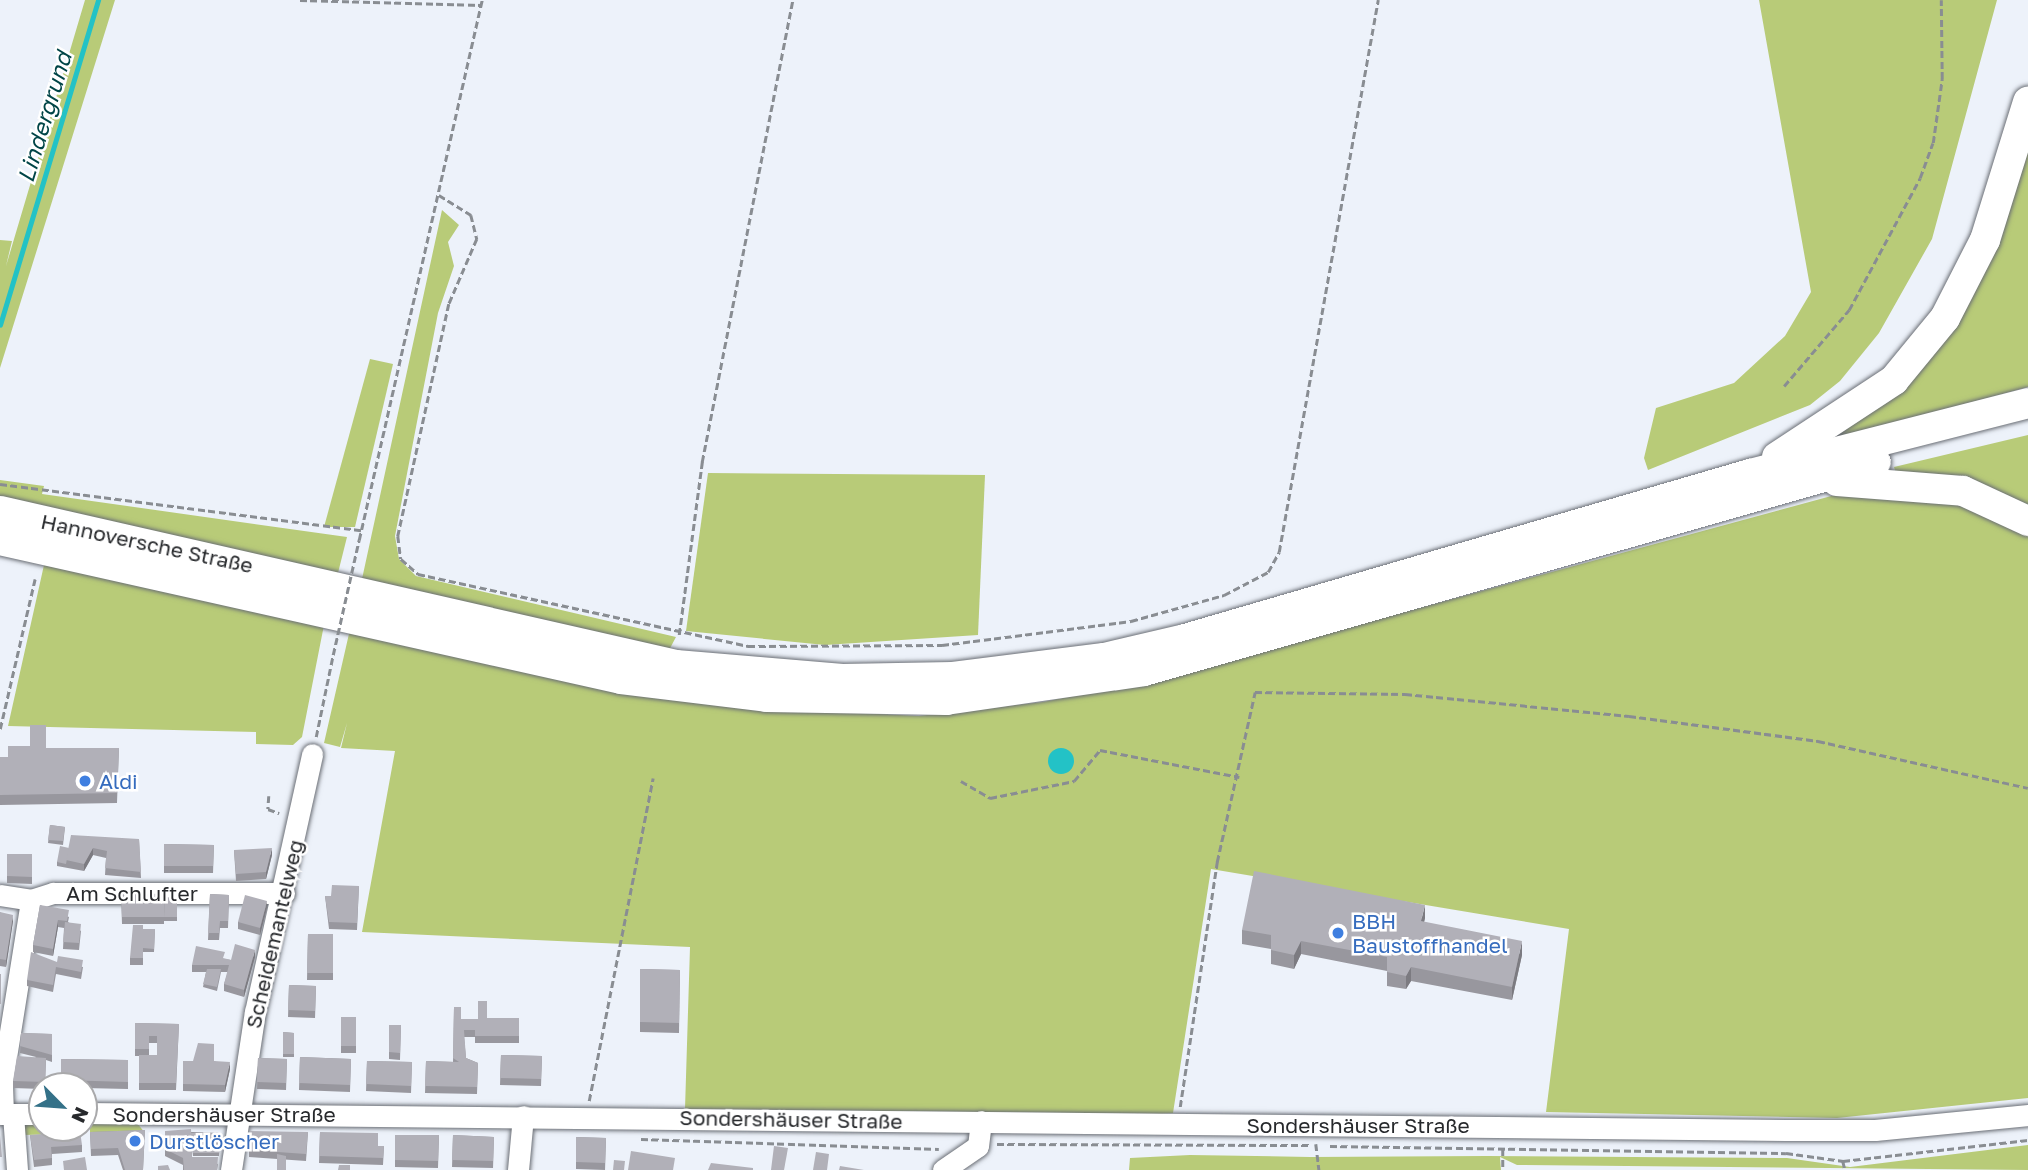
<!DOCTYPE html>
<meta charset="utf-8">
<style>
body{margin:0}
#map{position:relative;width:2028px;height:1170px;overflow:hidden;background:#edf2fa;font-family:"Golos Text",sans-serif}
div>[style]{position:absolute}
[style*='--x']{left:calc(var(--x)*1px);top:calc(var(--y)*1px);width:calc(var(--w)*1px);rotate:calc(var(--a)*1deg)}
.green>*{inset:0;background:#b8cb78}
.water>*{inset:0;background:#23c2c6}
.round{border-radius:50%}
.stream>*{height:4.5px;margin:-2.25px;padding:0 2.25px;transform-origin:2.25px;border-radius:2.25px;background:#23c2c6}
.path>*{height:2.5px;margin-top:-1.25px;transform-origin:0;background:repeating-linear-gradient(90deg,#898d92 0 7px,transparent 0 10.5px)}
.roads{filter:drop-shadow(0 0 2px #6a6e75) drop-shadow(0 0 2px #6a6e75)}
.minor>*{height:21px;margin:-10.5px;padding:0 10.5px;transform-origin:10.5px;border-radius:10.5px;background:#fff}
.highway>*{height:30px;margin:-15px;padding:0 15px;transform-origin:15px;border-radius:15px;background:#fff}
.path-bridge>*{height:2.5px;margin-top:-1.25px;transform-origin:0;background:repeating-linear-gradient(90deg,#898d92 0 7px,transparent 0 10.5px)}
.wall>*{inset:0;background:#98979e}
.shaded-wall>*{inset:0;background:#7c7b81}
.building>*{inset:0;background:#b1b0b8}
.dots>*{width:19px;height:19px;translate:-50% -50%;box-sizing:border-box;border:4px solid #fff;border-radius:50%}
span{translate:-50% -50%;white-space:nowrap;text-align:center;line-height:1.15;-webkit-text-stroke:5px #fff;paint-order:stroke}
.street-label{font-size:21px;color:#27292c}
.shop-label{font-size:21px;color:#366cbe}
.left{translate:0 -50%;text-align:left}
.water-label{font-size:23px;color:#004547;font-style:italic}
.north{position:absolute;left:28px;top:1072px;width:70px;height:70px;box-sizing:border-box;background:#fff;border:2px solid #a9a9ab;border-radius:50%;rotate:115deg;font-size:19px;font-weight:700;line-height:28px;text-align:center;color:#27292c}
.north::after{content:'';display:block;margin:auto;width:24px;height:32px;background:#347188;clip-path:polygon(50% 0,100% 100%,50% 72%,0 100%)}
</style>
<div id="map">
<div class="green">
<div style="clip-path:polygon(85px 0,115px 0,0 368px,0 240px,12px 241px,6px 266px)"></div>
<div style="clip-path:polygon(1759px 0,1997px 0,1932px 239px,1879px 333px,1840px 381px,1810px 405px,1648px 470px,1644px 458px,1656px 408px,1734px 383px,1785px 336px,1811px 292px)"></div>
<div style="clip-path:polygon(2028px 138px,2028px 387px,1823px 443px,1902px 388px)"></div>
<div style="clip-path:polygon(442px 210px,459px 225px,448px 242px,454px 266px,438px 313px,395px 536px,399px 559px,416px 576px,676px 637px,668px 652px,362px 579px)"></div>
<div style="clip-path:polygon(370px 359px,393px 364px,355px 527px,324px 527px)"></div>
<div style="clip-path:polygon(2028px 435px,2028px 511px,1896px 474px,1894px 467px)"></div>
<div style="clip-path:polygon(708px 473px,985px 475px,978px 635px,825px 645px,686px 631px)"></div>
<div style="clip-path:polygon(0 480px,44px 486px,42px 494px,347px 537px,338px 573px,0 502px)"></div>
<div style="clip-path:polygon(1835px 495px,1960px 500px,2028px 531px,2028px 1098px,1837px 1118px,1546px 1112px,1569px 929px,1211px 869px,1173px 1113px,1161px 1114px,685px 1109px,690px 947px,362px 932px,395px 751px,341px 748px,347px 723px,340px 747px,324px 743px,351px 625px,778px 709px,919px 716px,1043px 702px,1162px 678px)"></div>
<div style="clip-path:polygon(44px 565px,324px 625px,302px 737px,293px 745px,256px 744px,256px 732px,8px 726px)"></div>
<div style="clip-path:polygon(42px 1122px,42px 1128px,82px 1128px,82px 1134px,21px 1135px,24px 1123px)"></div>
<div style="clip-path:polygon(90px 1123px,137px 1123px,145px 1133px,90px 1133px)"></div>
<div style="clip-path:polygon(2028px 1145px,2028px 1170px,1517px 1165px,1500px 1157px,1501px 1170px,1129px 1170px,1130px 1158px,1190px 1155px,1310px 1157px,1487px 1156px,1787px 1158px,1850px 1167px)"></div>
</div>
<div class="water">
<div class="round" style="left:1048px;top:748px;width:26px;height:26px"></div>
</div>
<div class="stream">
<div style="--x:0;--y:325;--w:339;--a:-73.2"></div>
</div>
<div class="path">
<div style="--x:300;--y:0;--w:181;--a:1.6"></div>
<div style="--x:439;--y:195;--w:38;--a:32"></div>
<div style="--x:471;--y:215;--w:25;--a:76"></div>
<div style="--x:477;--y:239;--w:71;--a:113.3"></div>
<div style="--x:449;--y:304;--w:238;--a:102.4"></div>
<div style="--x:398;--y:536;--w:23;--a:83"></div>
<div style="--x:401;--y:559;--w:23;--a:41"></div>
<div style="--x:418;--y:574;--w:338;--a:12.3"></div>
<div style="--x:748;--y:646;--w:194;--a:-0.3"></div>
<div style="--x:942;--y:645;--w:191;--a:-7.2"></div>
<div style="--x:1131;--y:621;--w:97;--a:-15.6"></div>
<div style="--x:1224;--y:595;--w:50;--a:-27.6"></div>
<div style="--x:1268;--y:572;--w:23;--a:-61"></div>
<div style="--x:1279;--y:552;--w:561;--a:-79.83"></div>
<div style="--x:1784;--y:386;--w:100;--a:-49.5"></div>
<div style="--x:1849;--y:310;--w:150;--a:-61.7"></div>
<div style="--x:1920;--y:178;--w:37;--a:-70"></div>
<div style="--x:1933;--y:143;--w:65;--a:-82"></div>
<div style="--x:1942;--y:79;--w:79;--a:-90.7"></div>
<div style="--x:0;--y:484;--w:364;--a:7.3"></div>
<div style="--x:359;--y:540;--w:554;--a:-77.17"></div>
<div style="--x:679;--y:635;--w:175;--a:-82.4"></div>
<div style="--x:702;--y:462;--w:471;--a:-78.9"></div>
<div style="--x:0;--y:729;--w:154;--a:-76.9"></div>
<div style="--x:316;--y:737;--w:84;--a:-78.3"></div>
<div style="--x:961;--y:781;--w:34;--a:30"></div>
<div style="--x:990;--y:798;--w:86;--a:-11.4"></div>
<div style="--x:1074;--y:781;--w:40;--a:-50"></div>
<div style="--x:1100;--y:750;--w:142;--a:11"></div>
<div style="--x:269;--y:796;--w:13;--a:94"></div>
<div style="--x:268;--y:809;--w:12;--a:20"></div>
<div style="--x:589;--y:1101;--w:329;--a:-78.8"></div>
<div style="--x:1180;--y:1107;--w:248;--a:-81.4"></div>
<div style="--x:1217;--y:862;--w:174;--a:-77.4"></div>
<div style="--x:1255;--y:692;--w:150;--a:0.8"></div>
<div style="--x:1405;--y:694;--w:225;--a:5.6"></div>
<div style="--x:1629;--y:716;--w:191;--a:7.5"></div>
<div style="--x:1818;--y:741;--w:215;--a:12.6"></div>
<div style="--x:641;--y:1139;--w:298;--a:1.9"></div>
<div style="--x:997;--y:1144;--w:312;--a:0.2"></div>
<div style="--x:1316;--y:1144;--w:26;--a:83"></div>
<div style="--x:1330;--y:1146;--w:456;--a:0.9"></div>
<div style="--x:1786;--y:1153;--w:58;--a:8"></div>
<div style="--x:1843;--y:1161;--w:186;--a:-6.5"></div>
<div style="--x:1503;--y:1149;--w:21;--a:90"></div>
<div style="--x:1843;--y:1161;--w:9;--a:77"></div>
</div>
<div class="roads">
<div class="minor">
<div style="--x:0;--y:895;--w:31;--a:9"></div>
<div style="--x:84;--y:1113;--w:1701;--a:0.57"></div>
<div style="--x:1785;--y:1130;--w:90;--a:0"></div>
<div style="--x:1875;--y:1130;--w:154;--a:-5.6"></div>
<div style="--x:0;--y:1114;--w:42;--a:0"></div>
<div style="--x:3;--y:1114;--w:32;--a:-92"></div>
<div style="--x:2;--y:1082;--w:184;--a:-80.9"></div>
<div style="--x:31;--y:900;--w:23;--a:-18"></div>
<div style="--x:53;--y:893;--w:231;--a:0"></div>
<div style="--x:13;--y:1114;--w:56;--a:85.9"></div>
<div style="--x:231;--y:1170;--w:160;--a:-81.4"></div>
<div style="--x:255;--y:1012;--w:264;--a:-77.5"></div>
<div style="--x:518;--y:1170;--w:54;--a:-84.7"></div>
<div style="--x:943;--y:1170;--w:42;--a:-34.4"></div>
<div style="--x:978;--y:1146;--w:25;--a:-83"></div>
</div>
<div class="highway">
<div style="--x:1777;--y:457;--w:140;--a:-33.3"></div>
<div style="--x:1894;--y:380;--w:80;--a:-50.6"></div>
<div style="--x:1945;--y:318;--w:88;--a:-62.9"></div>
<div style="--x:1985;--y:240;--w:145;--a:-72.7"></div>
<div style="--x:1837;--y:481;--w:126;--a:4.5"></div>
<div style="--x:1963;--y:491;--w:72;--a:24.8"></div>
<div style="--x:0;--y:511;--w:693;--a:12.83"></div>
<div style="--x:676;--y:665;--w:167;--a:4.8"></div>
<div style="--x:842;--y:679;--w:111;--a:-1"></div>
<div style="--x:953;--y:677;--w:152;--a:-7.2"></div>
<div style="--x:1104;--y:658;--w:83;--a:-13.2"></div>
<div style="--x:1185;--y:639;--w:589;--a:-16.28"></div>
<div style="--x:1750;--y:474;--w:287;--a:-14.3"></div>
<div style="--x:0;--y:540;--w:636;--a:12.62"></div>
<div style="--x:621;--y:679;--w:147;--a:7"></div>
<div style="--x:767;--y:697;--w:179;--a:1"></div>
<div style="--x:946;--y:700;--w:200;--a:-8.3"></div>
<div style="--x:1144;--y:671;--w:761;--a:-15.94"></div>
</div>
</div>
<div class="path-bridge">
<div style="--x:333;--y:655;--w:118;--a:-77.3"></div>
</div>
<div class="wall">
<div style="clip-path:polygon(46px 748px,119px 748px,117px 803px,0 805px,0 757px,8px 757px)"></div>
<div style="clip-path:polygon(50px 825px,65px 827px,63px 845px,48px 843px)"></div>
<div style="clip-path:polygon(139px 839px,141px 878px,105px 875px,106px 858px,93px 855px,84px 871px,57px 866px,57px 862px,69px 848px)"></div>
<div style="clip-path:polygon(164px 844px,214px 845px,213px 873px,164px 873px)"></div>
<div style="clip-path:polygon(234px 850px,272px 855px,266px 879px,236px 881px)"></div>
<div style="clip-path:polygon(7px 854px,32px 854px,32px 884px,7px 883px)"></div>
<div style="clip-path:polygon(359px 886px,357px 930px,329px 929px,325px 896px,331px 896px)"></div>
<div style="clip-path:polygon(121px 893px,164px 901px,177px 898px,177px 921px,164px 921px,164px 903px,164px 924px,122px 924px)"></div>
<div style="clip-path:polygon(210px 894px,229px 895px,228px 928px,220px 928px,219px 940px,208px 940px)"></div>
<div style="clip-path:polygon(40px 905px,69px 917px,68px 922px,81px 931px,79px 950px,63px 949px,64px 928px,58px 927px,53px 956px,33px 952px,33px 945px)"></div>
<div style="clip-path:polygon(267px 908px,260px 935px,238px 929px,238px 922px)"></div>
<div style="clip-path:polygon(0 912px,13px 921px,6px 967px,0 966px)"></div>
<div style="clip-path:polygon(1425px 918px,1424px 922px,1522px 955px,1512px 1000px,1411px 981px,1406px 989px,1387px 986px,1387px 971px,1301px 954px,1294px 969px,1271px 964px,1271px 949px,1242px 944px,1242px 930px)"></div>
<div style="clip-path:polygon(155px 929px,154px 952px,143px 952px,143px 965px,130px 965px,130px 958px,143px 932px)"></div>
<div style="clip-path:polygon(308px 934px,333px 934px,333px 980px,307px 980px)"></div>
<div style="clip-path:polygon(255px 957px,244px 997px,224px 991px,224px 984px,228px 972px,221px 972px,217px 991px,203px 987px,206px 972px,192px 972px,192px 965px,225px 959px,231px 960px)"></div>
<div style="clip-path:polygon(57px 962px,83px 967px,81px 979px,56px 974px,53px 992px,27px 986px,27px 980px)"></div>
<div style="clip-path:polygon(640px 969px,680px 970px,679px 1033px,640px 1032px)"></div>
<div style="clip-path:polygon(289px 985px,316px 986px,315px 1018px,288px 1017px)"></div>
<div style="clip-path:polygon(454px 1007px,461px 1019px,478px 1019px,487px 1018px,519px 1018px,519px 1043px,475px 1043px,475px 1037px,464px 1037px,466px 1058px,478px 1063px,477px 1094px,425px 1093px,426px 1061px,453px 1062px)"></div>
<div style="clip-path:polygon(341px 1017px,356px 1017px,356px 1053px,341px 1053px)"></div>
<div style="clip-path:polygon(evenodd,135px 1023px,179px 1024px,176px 1090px,139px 1090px,139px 1056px,135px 1056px,135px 1023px,149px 1043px,157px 1043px,157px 1055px,149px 1055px,149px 1043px)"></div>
<div style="clip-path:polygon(389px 1025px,401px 1025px,400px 1060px,389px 1059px)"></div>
<div style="clip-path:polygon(283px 1032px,294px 1033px,294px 1057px,283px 1057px)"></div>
<div style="clip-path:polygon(21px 1033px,52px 1034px,52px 1062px,46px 1060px,45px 1086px,42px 1086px,42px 1089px,13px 1088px,13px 1081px,36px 1057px,20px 1053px)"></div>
<div style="clip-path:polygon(501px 1055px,542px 1056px,541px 1086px,500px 1085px)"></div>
<div style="clip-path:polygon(300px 1057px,351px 1059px,350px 1092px,299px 1090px)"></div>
<div style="clip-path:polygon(258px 1058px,287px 1059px,286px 1090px,257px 1089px)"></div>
<div style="clip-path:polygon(61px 1059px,128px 1060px,128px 1089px,84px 1088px,84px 1086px,61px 1086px)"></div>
<div style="clip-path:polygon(183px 1061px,214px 1061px,230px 1069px,225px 1092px,183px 1091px)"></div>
<div style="clip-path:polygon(367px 1061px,412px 1062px,411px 1093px,366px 1091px)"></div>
<div style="clip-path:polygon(145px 1130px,143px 1170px,123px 1170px,118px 1155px,91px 1156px,90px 1132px)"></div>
<div style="clip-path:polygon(165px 1131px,221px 1133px,219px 1156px,193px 1156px,191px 1139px,192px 1157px,218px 1164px,217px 1170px,183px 1170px,183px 1165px,165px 1156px)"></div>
<div style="clip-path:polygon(308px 1132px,306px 1161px,249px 1157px,249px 1150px)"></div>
<div style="clip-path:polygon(320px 1132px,378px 1146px,384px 1146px,383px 1165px,319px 1163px)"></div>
<div style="clip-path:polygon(30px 1135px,82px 1145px,82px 1152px,52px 1154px,52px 1165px,34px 1167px)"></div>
<div style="clip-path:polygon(395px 1135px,439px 1135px,438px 1168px,395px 1167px)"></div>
<div style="clip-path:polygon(453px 1135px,494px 1137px,493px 1168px,452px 1167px)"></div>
<div style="clip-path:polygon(576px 1137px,606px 1138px,605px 1170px,576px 1169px)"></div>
</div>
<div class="shaded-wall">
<div style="clip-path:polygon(93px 848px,93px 855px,84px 871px,84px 864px)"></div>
<div style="clip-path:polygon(272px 848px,272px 855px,266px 879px,266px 872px)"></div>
<div style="clip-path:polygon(267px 901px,267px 908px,260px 935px,260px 928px)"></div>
<div style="clip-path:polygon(1425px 905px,1425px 918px,1421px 935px,1421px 921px)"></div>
<div style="clip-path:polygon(13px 915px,13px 921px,6px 967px,6px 960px)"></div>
<div style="clip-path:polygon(58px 920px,58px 927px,53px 956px,53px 949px)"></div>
<div style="clip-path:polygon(1301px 941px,1301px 954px,1294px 969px,1294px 955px)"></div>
<div style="clip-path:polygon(1522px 941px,1522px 955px,1512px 1000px,1512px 987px)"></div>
<div style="clip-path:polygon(255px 950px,255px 957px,244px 997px,244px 990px)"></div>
<div style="clip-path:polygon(1411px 967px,1411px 981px,1406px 989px,1406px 976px)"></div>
<div style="clip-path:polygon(230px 1062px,230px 1069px,225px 1092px,225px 1085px)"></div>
</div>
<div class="building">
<div style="clip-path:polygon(30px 725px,46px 725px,46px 748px,119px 748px,117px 793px,0 795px,0 757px,8px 757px,8px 746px,30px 746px)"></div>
<div style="clip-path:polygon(50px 825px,65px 827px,63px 841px,48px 840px)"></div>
<div style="clip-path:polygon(71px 835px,139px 839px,141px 872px,105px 868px,107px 851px,93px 848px,84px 864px,66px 860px)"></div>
<div style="clip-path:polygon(164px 844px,214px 845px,213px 866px,164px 866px)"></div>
<div style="clip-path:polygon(60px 846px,69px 848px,66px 864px,57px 862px)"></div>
<div style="clip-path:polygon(272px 848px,266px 872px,236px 874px,234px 850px)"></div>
<div style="clip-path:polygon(7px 854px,32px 854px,32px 877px,7px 876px)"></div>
<div style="clip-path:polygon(1254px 871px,1425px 905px,1421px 921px,1522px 941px,1512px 987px,1411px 967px,1406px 976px,1387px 972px,1387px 957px,1301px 941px,1294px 955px,1271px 950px,1271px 935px,1242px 930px)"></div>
<div style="clip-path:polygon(332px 885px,359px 886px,357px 923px,329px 922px,325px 896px,331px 896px)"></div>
<div style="clip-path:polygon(121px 893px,165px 894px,164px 917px,122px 917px)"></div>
<div style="clip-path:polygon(210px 894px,229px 895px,228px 921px,220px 921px,219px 933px,208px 933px)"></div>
<div style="clip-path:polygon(245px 895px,267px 901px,260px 928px,238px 922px)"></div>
<div style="clip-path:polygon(165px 897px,177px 898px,177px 917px,164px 917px)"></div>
<div style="clip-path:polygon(40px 905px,69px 910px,67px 921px,58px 920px,53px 949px,33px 945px)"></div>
<div style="clip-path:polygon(0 912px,13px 915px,6px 960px,0 959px)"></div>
<div style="clip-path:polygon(65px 922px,81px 924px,79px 943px,63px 942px)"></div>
<div style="clip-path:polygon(133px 925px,143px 925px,143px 958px,130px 958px)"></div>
<div style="clip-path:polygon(143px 929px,155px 929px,154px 949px,143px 948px)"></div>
<div style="clip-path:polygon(308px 934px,333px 934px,333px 973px,307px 973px)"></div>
<div style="clip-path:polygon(235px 944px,255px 950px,244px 990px,224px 984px,229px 965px,192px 965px,196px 946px,225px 952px,223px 958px,231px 960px)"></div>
<div style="clip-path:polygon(31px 952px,57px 962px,58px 956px,83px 960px,81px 972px,56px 967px,53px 985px,27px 980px)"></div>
<div style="clip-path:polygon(207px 969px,221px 969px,217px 987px,203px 984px)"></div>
<div style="clip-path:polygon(640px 969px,680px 970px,679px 1023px,640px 1022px)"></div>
<div style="clip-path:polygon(0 974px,1px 974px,1px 1004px,0 1004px)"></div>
<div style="clip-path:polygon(289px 985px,316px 986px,315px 1011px,288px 1010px)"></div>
<div style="clip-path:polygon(478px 1001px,487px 1001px,487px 1018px,519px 1018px,519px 1036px,475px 1036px,475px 1030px,464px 1030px,466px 1058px,478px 1063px,477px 1087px,425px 1086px,426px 1061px,459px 1062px,453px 1058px,454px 1007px,461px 1007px,461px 1019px,478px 1019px)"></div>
<div style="clip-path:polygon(341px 1017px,356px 1017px,356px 1046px,341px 1046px)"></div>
<div style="clip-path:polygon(135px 1023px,179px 1024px,176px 1083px,139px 1083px,139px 1055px,157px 1055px,157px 1036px,149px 1036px,149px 1049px,135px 1049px)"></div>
<div style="clip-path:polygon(389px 1025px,401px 1025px,400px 1053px,389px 1052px)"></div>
<div style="clip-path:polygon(283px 1032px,294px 1033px,294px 1054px,283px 1054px)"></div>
<div style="clip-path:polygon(21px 1033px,52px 1034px,52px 1055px,20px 1046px)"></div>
<div style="clip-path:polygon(198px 1043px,214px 1044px,214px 1061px,230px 1062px,225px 1085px,183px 1084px,183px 1061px,193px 1061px)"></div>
<div style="clip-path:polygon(501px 1055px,542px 1056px,541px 1079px,500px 1078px)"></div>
<div style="clip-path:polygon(17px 1056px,46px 1058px,45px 1082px,13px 1081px)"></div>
<div style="clip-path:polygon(300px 1057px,351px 1059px,350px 1085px,299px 1083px)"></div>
<div style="clip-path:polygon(258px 1058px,287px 1059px,286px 1083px,257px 1082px)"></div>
<div style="clip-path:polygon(61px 1059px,128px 1060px,128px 1082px,61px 1080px)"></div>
<div style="clip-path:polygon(367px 1061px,412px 1062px,411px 1086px,366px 1084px)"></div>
<div style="clip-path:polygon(191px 1129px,192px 1157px,218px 1157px,217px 1170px,184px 1170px,183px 1158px,165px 1149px,165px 1131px)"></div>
<div style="clip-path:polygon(145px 1130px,143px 1170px,125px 1170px,118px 1148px,91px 1149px,90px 1132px)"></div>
<div style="clip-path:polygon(80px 1131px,82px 1145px,51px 1147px,52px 1158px,34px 1160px,30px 1135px)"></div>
<div style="clip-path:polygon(250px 1131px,308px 1132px,306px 1154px,249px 1150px)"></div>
<div style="clip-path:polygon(320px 1132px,378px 1133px,378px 1146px,384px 1146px,383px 1158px,319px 1156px)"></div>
<div style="clip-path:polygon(191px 1133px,221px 1133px,219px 1153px,193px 1153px)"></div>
<div style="clip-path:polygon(0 1135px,2px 1157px,0 1157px)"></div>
<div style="clip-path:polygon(395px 1135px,439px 1135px,438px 1161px,395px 1160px)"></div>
<div style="clip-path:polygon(453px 1135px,494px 1137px,493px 1161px,452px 1160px)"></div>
<div style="clip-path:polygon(576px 1137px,606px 1138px,605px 1163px,576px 1162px)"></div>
<div style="clip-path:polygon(774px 1146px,788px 1148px,784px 1170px,771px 1170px)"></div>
<div style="clip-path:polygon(631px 1151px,675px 1158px,673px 1170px,628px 1170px)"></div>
<div style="clip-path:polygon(816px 1152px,829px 1154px,827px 1170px,813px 1170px)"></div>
<div style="clip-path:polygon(277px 1154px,286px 1156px,286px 1170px,277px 1170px)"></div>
<div style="clip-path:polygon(85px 1157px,87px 1170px,64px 1170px,63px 1161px)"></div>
<div style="clip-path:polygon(614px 1160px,625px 1161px,624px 1170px,613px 1170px)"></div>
<div style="clip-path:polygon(711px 1163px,753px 1168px,753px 1170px,708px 1170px)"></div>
<div style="clip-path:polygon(168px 1165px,170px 1170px,158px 1170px,158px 1166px)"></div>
<div style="clip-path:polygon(339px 1165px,350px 1165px,350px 1170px,338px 1170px)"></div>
<div style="clip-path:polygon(840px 1166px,864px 1170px,839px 1170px)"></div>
</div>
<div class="dots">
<div style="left:85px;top:781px;background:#3f7fe0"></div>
<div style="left:1338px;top:933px;background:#3f7fe0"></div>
<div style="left:135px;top:1141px;background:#3f7fe0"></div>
</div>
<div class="street-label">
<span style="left:147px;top:543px;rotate:12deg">Hannoversche Straße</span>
<span style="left:132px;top:893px">Am Schlufter</span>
<span style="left:274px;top:934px;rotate:-77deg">Scheidemantelweg</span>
<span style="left:224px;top:1114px">Sondershäuser Straße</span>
<span style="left:791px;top:1119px;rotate:1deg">Sondershäuser Straße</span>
<span style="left:1358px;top:1125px">Sondershäuser Straße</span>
</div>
<div class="shop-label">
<span class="left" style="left:99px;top:781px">Aldi</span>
<span class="left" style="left:1352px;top:933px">BBH<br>Baustoffhandel</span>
<span class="left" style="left:149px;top:1141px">Durstlöscher</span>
</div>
<div class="water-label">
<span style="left:44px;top:117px;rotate:-73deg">Lindergrund</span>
</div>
<div class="north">N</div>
</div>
